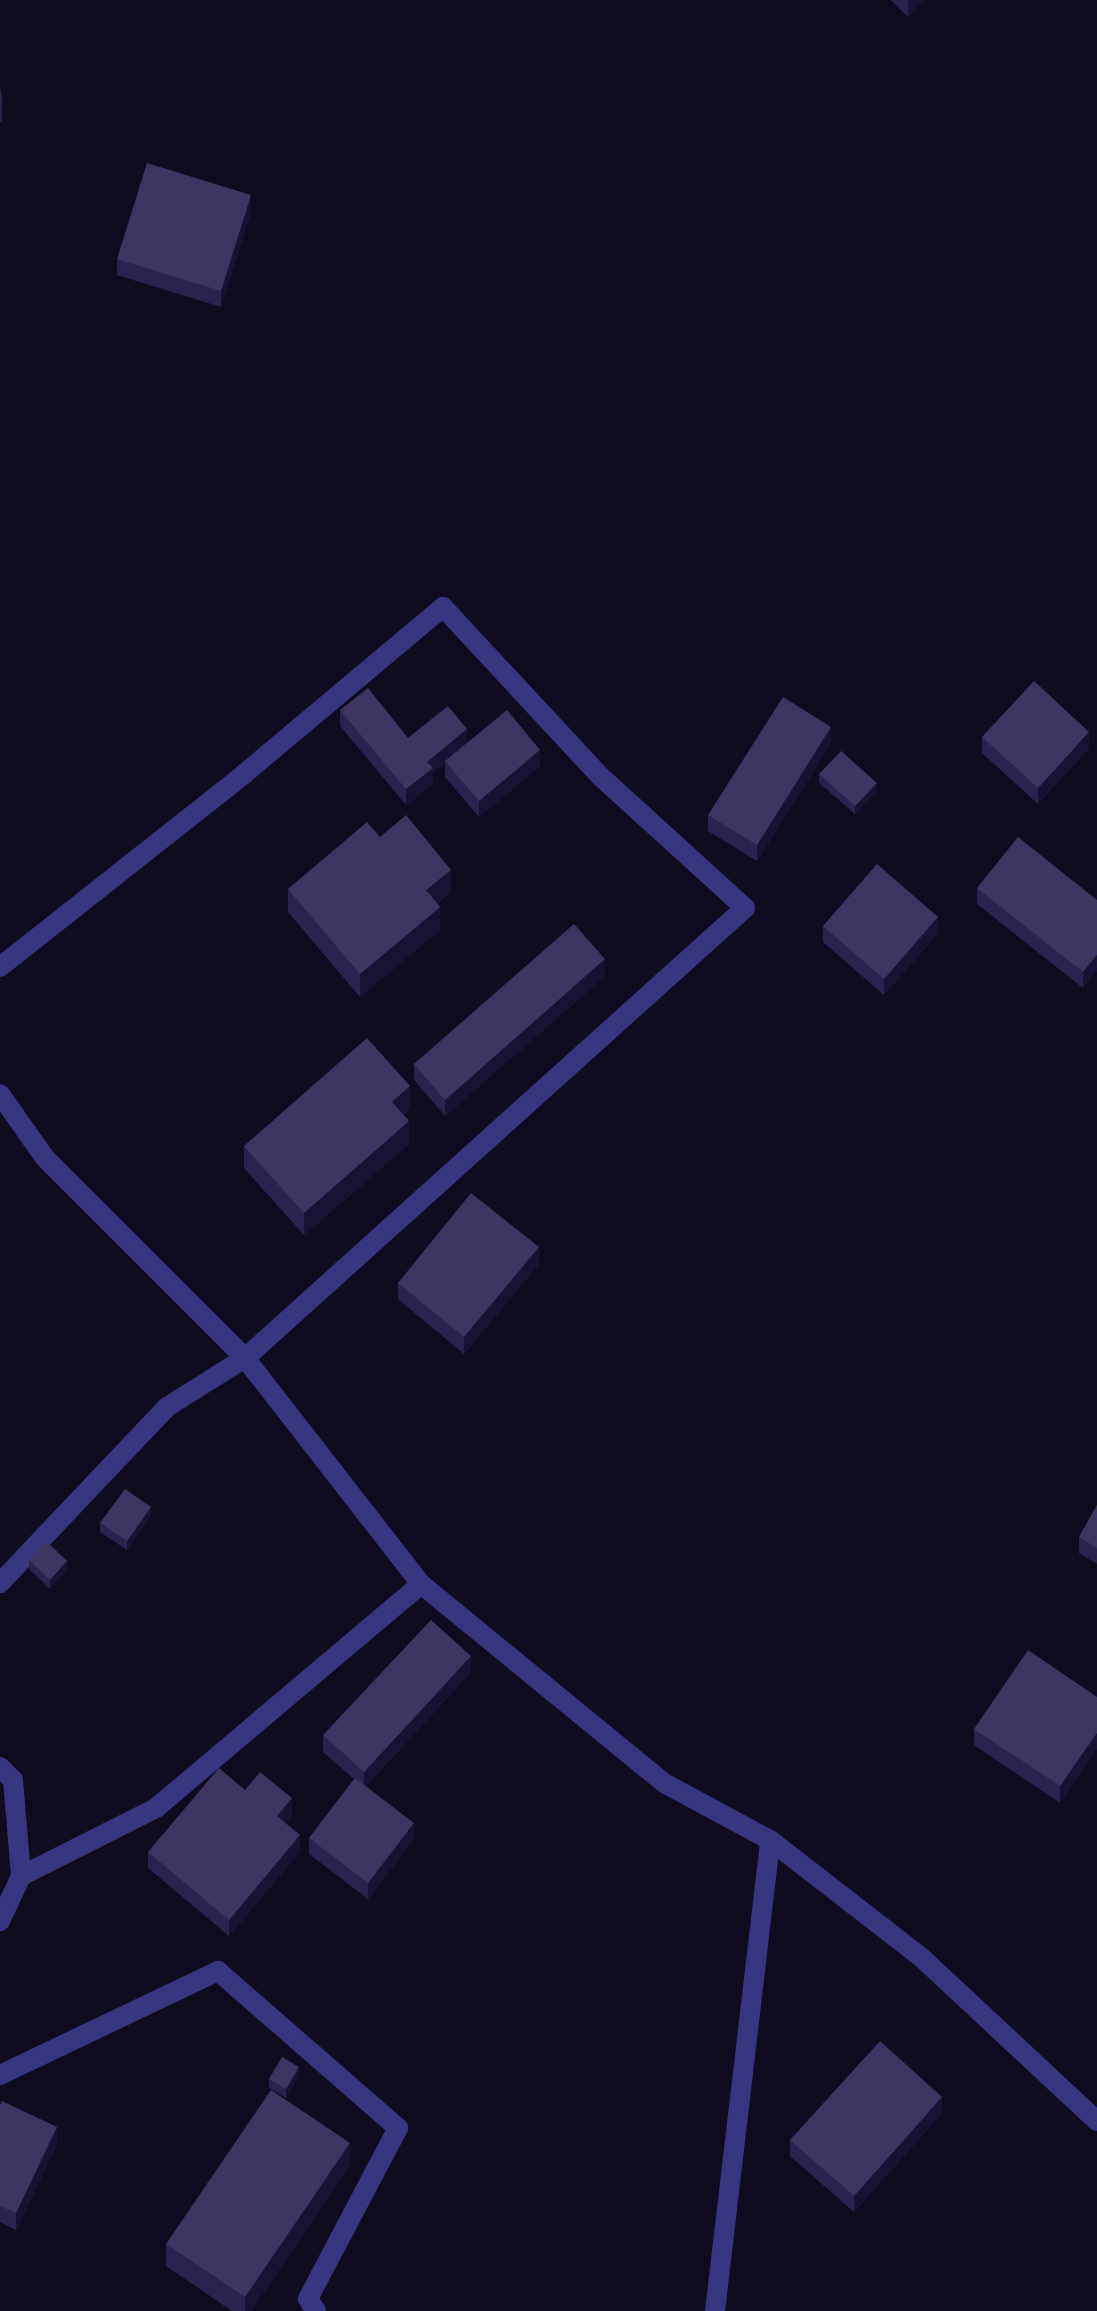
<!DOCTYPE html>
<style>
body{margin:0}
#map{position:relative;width:1097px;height:2311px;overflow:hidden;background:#0f0c1f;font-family:"Sofia Sans Condensed",sans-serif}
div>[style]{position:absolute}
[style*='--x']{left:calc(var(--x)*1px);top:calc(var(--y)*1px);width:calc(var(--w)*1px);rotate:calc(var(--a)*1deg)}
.street>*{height:20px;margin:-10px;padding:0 10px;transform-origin:10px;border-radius:10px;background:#373580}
.wall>*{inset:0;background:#2b234d}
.shaded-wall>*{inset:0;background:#191333}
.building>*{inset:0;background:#3d3560}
span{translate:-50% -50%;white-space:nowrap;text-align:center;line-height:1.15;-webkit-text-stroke:7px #0f0c1f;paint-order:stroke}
</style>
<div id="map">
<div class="street">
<div style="--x:0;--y:967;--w:311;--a:-38.3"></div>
<div style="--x:244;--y:774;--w:260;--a:-40"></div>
<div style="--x:443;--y:607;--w:231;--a:47.1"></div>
<div style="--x:600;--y:776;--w:196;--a:42.3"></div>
<div style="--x:745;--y:908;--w:673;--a:138.01"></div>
<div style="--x:245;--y:1358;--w:92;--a:147.9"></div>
<div style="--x:167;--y:1407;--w:243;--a:133.5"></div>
<div style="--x:0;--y:1094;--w:78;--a:54.9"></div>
<div style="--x:45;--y:1158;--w:283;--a:45"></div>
<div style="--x:245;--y:1358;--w:286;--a:52.1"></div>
<div style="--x:421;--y:1584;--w:314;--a:39.3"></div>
<div style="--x:664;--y:1783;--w:120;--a:28.3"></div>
<div style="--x:770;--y:1840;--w:192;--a:37.8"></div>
<div style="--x:922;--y:1958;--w:239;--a:43"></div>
<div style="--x:0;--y:1767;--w:18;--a:45"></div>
<div style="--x:13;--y:1780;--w:96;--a:85.2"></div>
<div style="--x:21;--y:1876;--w:50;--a:115"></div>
<div style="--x:21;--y:1876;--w:151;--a:-26.7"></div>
<div style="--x:156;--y:1808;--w:347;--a:-40.2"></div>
<div style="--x:0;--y:2075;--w:242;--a:-25.5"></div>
<div style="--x:218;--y:1971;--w:239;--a:41.1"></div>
<div style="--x:398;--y:2128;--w:193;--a:117.8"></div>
<div style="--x:308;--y:2299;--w:14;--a:56"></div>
<div style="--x:715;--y:2311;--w:474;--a:-83.3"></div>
</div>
<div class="wall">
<div style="clip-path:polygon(891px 0,924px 0,908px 17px)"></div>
<div style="clip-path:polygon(0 85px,2px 99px,2px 122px,0 122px)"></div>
<div style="clip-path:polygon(251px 211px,221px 307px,117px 275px,117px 259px)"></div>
<div style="clip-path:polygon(340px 710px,408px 738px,467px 742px,540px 766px,479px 817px,445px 777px,445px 763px,433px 773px,433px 784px,406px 805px,340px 726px)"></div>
<div style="clip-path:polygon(982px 737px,1089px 748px,1038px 804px,982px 753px)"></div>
<div style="clip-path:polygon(831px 743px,757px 861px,708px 831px,708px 815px)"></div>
<div style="clip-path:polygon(819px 774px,877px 791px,855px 814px,819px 783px)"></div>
<div style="clip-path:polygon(380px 837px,451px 892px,437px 904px,440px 930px,360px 997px,288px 912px,288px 889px)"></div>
<div style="clip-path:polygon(977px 888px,1097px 900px,1083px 988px,977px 904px)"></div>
<div style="clip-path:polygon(823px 926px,938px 933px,884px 995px,823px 942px)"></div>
<div style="clip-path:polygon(605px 976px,445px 1116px,414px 1080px,414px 1064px)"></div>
<div style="clip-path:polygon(410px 1108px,403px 1115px,409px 1144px,304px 1235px,244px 1168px,244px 1146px)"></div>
<div style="clip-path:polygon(539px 1264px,464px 1354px,398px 1299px,398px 1283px)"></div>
<div style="clip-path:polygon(1097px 1505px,1097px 1564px,1079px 1553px,1079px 1537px)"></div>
<div style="clip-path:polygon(151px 1515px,127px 1550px,100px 1532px,100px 1523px)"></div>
<div style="clip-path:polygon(29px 1560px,67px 1570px,50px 1589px,29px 1569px)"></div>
<div style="clip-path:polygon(471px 1672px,366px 1786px,414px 1839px,368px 1899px,309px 1854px,309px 1838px,354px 1779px,323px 1752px,323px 1735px)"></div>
<div style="clip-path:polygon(1097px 1697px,1060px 1803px,974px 1745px,974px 1729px)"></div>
<div style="clip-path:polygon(245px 1790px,292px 1815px,285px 1823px,300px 1852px,229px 1936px,148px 1868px,148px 1852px)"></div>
<div style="clip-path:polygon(299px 2076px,286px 2098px,269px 2088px,269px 2079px)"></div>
<div style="clip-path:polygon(0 2105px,57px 2144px,16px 2230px,0 2222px)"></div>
<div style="clip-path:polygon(942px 2113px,854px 2212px,790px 2156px,790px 2140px)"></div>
<div style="clip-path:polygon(350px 2165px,251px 2311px,232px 2311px,166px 2266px,166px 2244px)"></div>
</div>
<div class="shaded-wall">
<div style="clip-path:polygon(908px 0,924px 0,908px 17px)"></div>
<div style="clip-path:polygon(251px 195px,251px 211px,221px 307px,221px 291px)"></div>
<div style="clip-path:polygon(831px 727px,831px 743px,757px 861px,757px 845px)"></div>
<div style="clip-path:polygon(467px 729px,467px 745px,445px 761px,445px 763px,433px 773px,433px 784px,406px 805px,406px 789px,427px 762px)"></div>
<div style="clip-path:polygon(1089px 732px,1089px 748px,1038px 804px,1038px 788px)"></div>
<div style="clip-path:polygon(540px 750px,540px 766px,479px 817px,479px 801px)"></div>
<div style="clip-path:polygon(877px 783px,877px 791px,855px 814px,855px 806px)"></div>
<div style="clip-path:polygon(451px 870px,451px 892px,426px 913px,426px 890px)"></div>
<div style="clip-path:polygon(440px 907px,440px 930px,360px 997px,360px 974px)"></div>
<div style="clip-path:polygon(938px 917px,938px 933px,884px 995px,884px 979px)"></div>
<div style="clip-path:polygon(1097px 955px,1097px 971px,1083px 988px,1083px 972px)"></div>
<div style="clip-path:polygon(605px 959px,605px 976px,445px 1116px,445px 1100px)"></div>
<div style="clip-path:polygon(410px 1086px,410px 1108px,392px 1124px,392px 1102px)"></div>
<div style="clip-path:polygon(409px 1121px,409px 1144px,304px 1235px,304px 1213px)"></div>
<div style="clip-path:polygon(539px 1247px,539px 1264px,464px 1354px,464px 1337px)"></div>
<div style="clip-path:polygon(151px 1507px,151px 1515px,127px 1550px,127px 1541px)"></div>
<div style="clip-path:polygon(67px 1561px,67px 1570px,50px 1589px,50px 1580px)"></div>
<div style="clip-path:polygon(471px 1656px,471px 1672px,364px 1788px,364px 1772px)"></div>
<div style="clip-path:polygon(1097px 1733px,1097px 1749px,1060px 1803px,1060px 1786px)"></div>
<div style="clip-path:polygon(292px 1798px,292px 1815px,277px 1833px,277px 1816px)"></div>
<div style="clip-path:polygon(414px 1823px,414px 1839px,368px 1899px,368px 1883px)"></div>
<div style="clip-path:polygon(300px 1835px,300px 1852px,229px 1936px,229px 1920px)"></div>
<div style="clip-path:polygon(299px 2067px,299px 2076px,286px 2098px,286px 2089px)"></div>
<div style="clip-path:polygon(942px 2097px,942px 2113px,854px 2212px,854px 2196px)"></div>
<div style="clip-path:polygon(57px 2127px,57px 2144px,16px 2230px,16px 2213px)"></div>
<div style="clip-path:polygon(350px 2143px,350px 2165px,251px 2311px,245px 2311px,245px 2297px)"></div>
</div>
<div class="building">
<div style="clip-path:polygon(147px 163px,251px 195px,221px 291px,117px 259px)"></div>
<div style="clip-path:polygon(1034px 681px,1089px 732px,1038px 788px,982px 737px)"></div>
<div style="clip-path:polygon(368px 688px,408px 738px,448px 706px,467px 729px,427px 762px,433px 768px,406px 789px,340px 710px)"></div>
<div style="clip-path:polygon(783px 697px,831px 727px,757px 845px,708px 815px)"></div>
<div style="clip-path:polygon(507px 710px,540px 750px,479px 801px,445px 761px)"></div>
<div style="clip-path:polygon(841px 751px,877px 783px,855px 806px,819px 774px)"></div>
<div style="clip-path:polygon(406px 815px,451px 870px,426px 890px,440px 907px,360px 974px,288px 889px,367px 822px,380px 837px)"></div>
<div style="clip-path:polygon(1018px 837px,1097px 900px,1097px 955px,1083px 972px,977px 888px)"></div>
<div style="clip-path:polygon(877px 864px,938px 917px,884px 979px,823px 926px)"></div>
<div style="clip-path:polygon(574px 924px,605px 959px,445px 1100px,414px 1064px)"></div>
<div style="clip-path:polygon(367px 1038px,410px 1086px,392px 1102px,409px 1121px,304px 1213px,244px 1146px)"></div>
<div style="clip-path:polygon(471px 1193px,539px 1247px,464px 1337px,398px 1283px)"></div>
<div style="clip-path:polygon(125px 1489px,151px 1507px,127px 1541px,100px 1523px)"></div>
<div style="clip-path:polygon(1097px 1505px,1097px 1548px,1079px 1537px)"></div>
<div style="clip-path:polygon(47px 1542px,67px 1561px,50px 1580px,29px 1560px)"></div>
<div style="clip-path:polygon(431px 1620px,471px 1656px,364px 1772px,323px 1735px)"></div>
<div style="clip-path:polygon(1028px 1650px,1097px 1697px,1097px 1733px,1060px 1786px,974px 1729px)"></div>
<div style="clip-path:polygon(219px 1768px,245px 1790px,260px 1772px,292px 1798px,277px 1816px,300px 1835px,229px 1920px,148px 1852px)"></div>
<div style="clip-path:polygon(355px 1778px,414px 1823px,368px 1883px,309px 1838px)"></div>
<div style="clip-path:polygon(880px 2041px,942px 2097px,854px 2196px,790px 2140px)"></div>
<div style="clip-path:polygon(282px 2057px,299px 2067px,286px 2089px,269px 2079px)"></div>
<div style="clip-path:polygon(271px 2090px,350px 2143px,245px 2297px,166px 2244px)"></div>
<div style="clip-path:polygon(2px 2101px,57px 2127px,16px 2213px,0 2206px,0 2105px)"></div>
</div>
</div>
